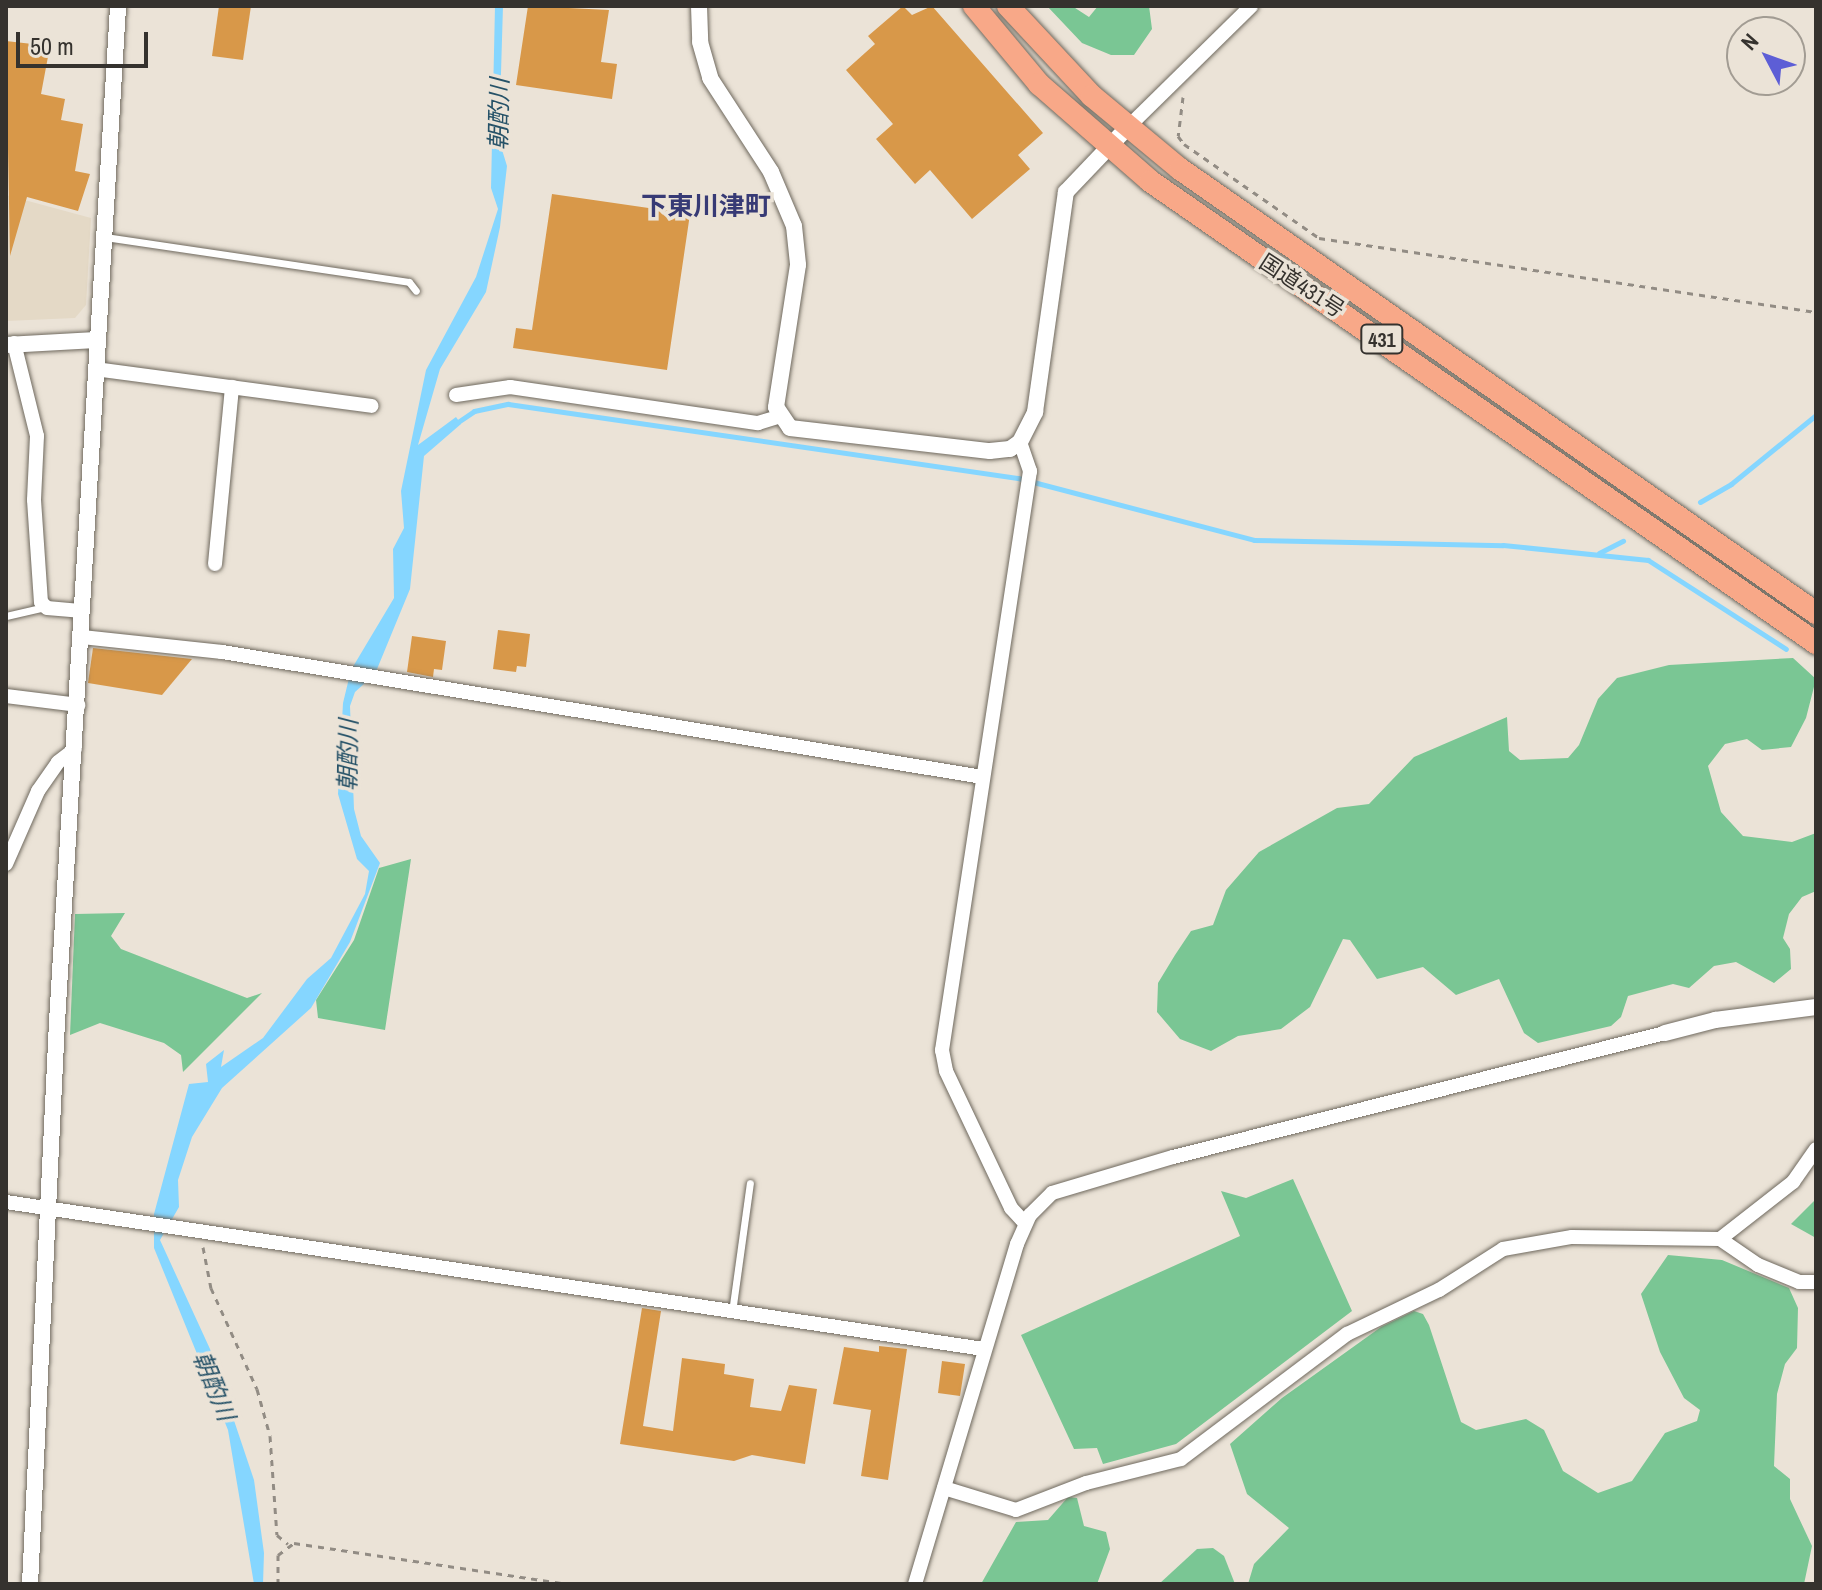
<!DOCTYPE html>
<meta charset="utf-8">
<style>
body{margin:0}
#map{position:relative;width:1822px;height:1590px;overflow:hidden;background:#ebe3d7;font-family:"Archivo Narrow","Noto Sans JP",sans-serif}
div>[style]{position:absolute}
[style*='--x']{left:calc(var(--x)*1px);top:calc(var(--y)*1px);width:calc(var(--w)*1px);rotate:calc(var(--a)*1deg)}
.built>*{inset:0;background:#e4d9c6}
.green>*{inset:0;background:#7ac694}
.water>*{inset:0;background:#85d6ff}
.stream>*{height:5px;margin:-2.5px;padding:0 2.5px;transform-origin:2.5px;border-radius:2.5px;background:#85d6ff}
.building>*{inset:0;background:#d89849}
.path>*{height:3px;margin-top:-1.5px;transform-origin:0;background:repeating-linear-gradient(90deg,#928c84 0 6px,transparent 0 12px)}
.roads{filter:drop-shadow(0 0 2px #6f695e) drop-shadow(0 0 2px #6f695e)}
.service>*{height:7px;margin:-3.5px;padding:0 3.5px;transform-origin:3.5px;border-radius:3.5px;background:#fff}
.minor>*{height:14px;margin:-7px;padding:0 7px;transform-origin:7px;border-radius:7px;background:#fff}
.tertiary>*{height:16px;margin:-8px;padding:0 8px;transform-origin:8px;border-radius:8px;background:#fff}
.trunk>*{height:22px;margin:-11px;padding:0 11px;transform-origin:11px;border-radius:11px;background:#f8a888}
span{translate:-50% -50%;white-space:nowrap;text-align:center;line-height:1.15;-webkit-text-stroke:7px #ebe3d7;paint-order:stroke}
.shield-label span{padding:2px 6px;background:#ebe3d7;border:2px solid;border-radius:6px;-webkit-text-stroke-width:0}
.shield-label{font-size:20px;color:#35322e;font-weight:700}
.street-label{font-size:22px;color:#35322e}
.water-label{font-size:24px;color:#265268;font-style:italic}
.quarter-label{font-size:26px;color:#373a75;font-weight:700}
.frame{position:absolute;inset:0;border:8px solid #35322e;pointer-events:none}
.north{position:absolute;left:1726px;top:16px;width:80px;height:80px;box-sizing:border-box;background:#ebe3d7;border:2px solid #a29c93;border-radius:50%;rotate:311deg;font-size:22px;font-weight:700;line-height:32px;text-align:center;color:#35322e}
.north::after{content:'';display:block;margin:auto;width:28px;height:36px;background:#5d5ed6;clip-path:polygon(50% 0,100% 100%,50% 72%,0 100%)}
.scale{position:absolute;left:16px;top:32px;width:132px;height:36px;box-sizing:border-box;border:4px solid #35322e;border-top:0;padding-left:10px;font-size:24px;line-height:28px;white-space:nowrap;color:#35322e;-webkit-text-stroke:6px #ebe3d7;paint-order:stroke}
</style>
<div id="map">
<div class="built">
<div style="clip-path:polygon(6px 195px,91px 218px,86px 305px,75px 318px,6px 321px)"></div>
</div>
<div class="green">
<div style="clip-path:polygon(1047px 6px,1072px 6px,1089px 17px,1098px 6px,1149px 6px,1152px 29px,1134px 55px,1111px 55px,1082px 43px)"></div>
<div style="clip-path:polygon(1793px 658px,1816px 679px,1806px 718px,1791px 747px,1762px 750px,1747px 739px,1725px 744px,1708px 766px,1721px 812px,1743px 836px,1792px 842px,1816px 833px,1816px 891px,1802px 897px,1789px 914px,1783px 938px,1790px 949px,1791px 969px,1774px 983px,1736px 962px,1714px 966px,1689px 988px,1673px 984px,1628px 996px,1621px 1017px,1611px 1026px,1538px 1043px,1524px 1033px,1499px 979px,1456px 995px,1423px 967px,1377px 979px,1350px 940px,1343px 939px,1310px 1007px,1281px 1029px,1238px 1036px,1211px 1051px,1180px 1039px,1157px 1012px,1158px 983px,1175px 955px,1191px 931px,1213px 925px,1226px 890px,1259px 852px,1337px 808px,1369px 804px,1414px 757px,1507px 717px,1509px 751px,1520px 760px,1568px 758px,1579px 745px,1598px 699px,1617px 678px,1669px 665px)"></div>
<div style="clip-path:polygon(411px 859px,385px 1030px,318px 1018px,316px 1000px,354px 940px,379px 868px)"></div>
<div style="clip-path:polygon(125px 913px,111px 936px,121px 949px,247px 998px,262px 993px,183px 1072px,181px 1055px,164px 1043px,100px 1023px,70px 1035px,75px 914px)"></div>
<div style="clip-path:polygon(1293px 1179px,1352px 1311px,1176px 1444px,1103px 1464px,1097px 1448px,1074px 1449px,1021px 1335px,1240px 1236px,1221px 1191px,1246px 1198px)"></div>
<div style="clip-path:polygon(1816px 1199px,1816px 1238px,1791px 1224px)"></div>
<div style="clip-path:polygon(1668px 1255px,1722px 1260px,1789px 1288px,1798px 1308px,1797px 1348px,1785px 1364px,1777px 1394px,1774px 1466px,1790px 1479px,1790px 1499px,1812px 1546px,1804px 1584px,1248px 1584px,1254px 1564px,1289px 1528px,1247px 1494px,1230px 1444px,1282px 1398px,1381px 1327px,1414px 1311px,1423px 1314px,1429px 1325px,1461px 1422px,1476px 1430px,1526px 1419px,1544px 1430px,1563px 1471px,1598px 1493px,1632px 1481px,1665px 1433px,1697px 1421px,1700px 1410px,1684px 1398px,1660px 1352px,1641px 1294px)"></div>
<div style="clip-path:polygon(1068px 1497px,1077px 1498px,1084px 1526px,1106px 1532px,1110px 1549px,1097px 1584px,981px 1584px,1016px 1522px,1048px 1520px)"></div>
<div style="clip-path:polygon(1213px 1548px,1224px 1556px,1235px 1584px,1159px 1584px,1197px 1549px)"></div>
</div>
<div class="water">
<div style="clip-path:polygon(495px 6px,503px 6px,499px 140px,507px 166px,500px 227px,486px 292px,440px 369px,418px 445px,456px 417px,461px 424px,424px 456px,410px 589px,375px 674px,355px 692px,350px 706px,354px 809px,361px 836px,380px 863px,350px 942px,311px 1008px,222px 1088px,192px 1137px,178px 1180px,179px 1207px,160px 1240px,210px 1349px,254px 1480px,264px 1553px,263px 1584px,254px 1584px,228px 1430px,154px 1248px,154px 1214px,189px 1084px,208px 1082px,206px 1064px,224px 1050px,221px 1067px,263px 1038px,307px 979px,331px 958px,365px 894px,369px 871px,357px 859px,338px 794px,343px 703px,351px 670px,394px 598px,393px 549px,404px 528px,401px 491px,426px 370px,476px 277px,498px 209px,491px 188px)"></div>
</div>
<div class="stream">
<div style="--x:455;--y:424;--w:23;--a:-34"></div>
<div style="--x:474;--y:411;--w:35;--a:-12"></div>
<div style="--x:508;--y:404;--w:515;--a:8.26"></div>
<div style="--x:1018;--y:478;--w:244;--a:14.7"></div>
<div style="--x:1254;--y:540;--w:249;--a:1.2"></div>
<div style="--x:1503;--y:545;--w:146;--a:5.9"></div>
<div style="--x:1648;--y:560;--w:164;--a:32.8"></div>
<div style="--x:1700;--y:502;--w:36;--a:-30"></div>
<div style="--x:1731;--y:484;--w:109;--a:-39.1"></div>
<div style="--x:1599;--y:553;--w:27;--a:-27"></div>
</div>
<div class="building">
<div style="clip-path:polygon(219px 6px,251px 6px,243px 60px,212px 56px)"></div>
<div style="clip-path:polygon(528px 6px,609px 10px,601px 62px,617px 64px,612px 99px,516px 85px)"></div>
<div style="clip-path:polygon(903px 6px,912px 15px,932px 6px,1043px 133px,1018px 155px,1030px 169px,972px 219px,930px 170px,915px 184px,876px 139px,893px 124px,846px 70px,875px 44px,868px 36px)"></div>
<div style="clip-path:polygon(6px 41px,50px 46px,41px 94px,65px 99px,61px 120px,83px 124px,75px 171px,90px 174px,78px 211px,27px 197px,10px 256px)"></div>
<div style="clip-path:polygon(552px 194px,690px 214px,667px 370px,513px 348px,516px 328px,532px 330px)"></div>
<div style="clip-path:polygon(498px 630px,530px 634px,526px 667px,517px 666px,516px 672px,493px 669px)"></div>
<div style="clip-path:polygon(412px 636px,446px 641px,442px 670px,434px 669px,433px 677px,407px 672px)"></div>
<div style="clip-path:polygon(93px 648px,192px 659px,162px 695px,88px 683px)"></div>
<div style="clip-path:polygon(642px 1308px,661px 1311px,643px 1426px,673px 1431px,682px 1358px,725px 1364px,724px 1374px,754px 1379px,750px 1407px,781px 1411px,789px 1385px,817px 1389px,805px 1464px,752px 1455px,734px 1461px,620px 1444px)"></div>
<div style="clip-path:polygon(879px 1346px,907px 1349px,888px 1480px,861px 1476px,871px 1410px,833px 1404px,844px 1347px,879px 1352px)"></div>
<div style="clip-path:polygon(942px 1361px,965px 1364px,960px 1396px,938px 1393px)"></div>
</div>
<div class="path">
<div style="--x:1183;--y:97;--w:39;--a:97"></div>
<div style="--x:1178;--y:136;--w:10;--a:53"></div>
<div style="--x:1184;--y:144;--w:165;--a:34.8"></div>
<div style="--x:1319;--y:238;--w:502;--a:8.47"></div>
<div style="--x:203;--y:1247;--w:42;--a:79"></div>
<div style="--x:211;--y:1288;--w:111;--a:65.5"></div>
<div style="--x:257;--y:1389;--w:49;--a:74.5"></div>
<div style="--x:270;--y:1436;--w:99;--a:86"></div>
<div style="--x:277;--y:1535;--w:14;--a:39"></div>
<div style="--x:278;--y:1584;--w:29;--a:-90"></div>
<div style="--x:278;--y:1555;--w:20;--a:-37"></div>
<div style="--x:294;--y:1543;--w:277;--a:8.5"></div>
</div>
<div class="roads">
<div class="service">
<div style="--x:105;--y:237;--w:307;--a:8.4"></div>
<div style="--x:409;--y:282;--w:11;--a:52"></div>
<div style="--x:6;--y:616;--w:40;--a:-13"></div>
<div style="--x:732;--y:1312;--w:130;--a:-82.1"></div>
</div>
<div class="minor">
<div style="--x:1127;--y:128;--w:174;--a:-44.5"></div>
<div style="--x:14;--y:343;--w:96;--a:76.1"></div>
<div style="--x:37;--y:436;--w:64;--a:92.7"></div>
<div style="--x:34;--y:500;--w:102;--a:86.1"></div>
<div style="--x:41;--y:602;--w:8;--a:45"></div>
<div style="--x:47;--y:608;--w:36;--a:5"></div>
<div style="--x:95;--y:369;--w:279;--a:7.6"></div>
<div style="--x:456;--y:395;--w:55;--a:-8.4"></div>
<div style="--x:510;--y:387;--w:251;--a:8.3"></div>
<div style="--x:758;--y:423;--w:21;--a:-17"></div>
<div style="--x:1020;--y:442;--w:31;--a:71"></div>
<div style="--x:1030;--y:471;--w:586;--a:98.64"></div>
<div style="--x:942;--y:1050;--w:21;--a:79"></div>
<div style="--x:946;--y:1071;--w:152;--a:64.6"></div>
<div style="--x:1011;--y:1208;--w:21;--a:47"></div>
<div style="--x:215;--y:564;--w:178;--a:-84.5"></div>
<div style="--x:82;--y:637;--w:141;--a:6.1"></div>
<div style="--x:222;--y:652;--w:771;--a:9.33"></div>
<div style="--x:6;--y:696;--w:73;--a:7.1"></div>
<div style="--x:6;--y:864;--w:80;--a:-66.3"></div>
<div style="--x:38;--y:791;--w:35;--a:-55"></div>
<div style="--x:58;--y:762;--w:21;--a:-37"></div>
<div style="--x:6;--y:1202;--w:989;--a:8.55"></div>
<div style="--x:1720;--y:1239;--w:46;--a:34.4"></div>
<div style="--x:1758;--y:1265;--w:44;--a:22.5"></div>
<div style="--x:1799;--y:1282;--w:17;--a:0"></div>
<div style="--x:944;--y:1488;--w:75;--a:17"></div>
<div style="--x:1016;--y:1510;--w:75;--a:-21.1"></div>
<div style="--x:1086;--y:1483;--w:98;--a:-14.2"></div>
<div style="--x:1181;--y:1459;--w:208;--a:-37"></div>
<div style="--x:1347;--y:1334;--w:102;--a:-25.6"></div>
<div style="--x:1439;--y:1290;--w:76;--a:-32.6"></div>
<div style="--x:1503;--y:1249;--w:70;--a:-9.9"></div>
<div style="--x:1572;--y:1237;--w:148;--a:0.8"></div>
<div style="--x:1720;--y:1239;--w:93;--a:-38"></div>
<div style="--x:1793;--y:1182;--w:40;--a:-55.1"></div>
<div style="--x:915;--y:1584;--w:355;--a:-73.3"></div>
<div style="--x:1017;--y:1244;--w:32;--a:-66"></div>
<div style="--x:1030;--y:1215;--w:31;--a:-45"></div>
<div style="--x:1052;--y:1193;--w:126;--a:-16.6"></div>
<div style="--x:1173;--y:1157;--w:507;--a:-14.15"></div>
</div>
<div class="tertiary">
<div style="--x:699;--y:6;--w:36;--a:88"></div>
<div style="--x:700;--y:42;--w:37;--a:74"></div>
<div style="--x:710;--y:78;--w:112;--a:57"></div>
<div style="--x:771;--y:172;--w:59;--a:66.9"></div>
<div style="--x:794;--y:226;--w:39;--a:84"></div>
<div style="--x:798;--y:265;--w:144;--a:98.8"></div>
<div style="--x:776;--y:407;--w:25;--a:56"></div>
<div style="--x:790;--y:428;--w:201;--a:6.6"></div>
<div style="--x:990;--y:451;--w:20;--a:-6"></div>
<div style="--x:1010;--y:449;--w:12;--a:-35"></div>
<div style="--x:1020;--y:442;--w:34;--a:-63"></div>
<div style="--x:1035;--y:412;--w:222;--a:-82"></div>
<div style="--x:1066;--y:192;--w:88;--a:-46.4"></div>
<div style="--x:6;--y:345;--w:90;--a:-3.2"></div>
<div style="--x:1665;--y:1033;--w:52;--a:-14.6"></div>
<div style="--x:1715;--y:1020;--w:102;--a:-7.3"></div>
<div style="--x:30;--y:1584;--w:563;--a:-87.25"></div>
<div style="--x:57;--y:1022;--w:1018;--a:-86.56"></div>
</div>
<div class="trunk">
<div style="--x:974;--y:6;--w:102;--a:50.2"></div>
<div style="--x:1039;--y:84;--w:147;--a:41.1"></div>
<div style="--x:1150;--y:181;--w:811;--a:34.75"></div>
<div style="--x:1008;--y:6;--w:123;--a:47"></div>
<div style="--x:1092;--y:96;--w:114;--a:39.7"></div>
<div style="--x:1180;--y:169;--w:776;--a:34.92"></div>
</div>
</div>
<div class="shield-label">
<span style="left:1382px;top:339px">431</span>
</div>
<div class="street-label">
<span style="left:1302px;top:286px;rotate:33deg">国道431号</span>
</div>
<div class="water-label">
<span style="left:499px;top:114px;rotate:-89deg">朝酌川</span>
<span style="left:348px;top:755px;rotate:-89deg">朝酌川</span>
<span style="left:214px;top:1386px;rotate:68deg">朝酌川</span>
</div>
<div class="quarter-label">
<span style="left:706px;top:206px">下東川津町</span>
</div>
<div class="frame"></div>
<div class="north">N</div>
<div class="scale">50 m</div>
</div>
